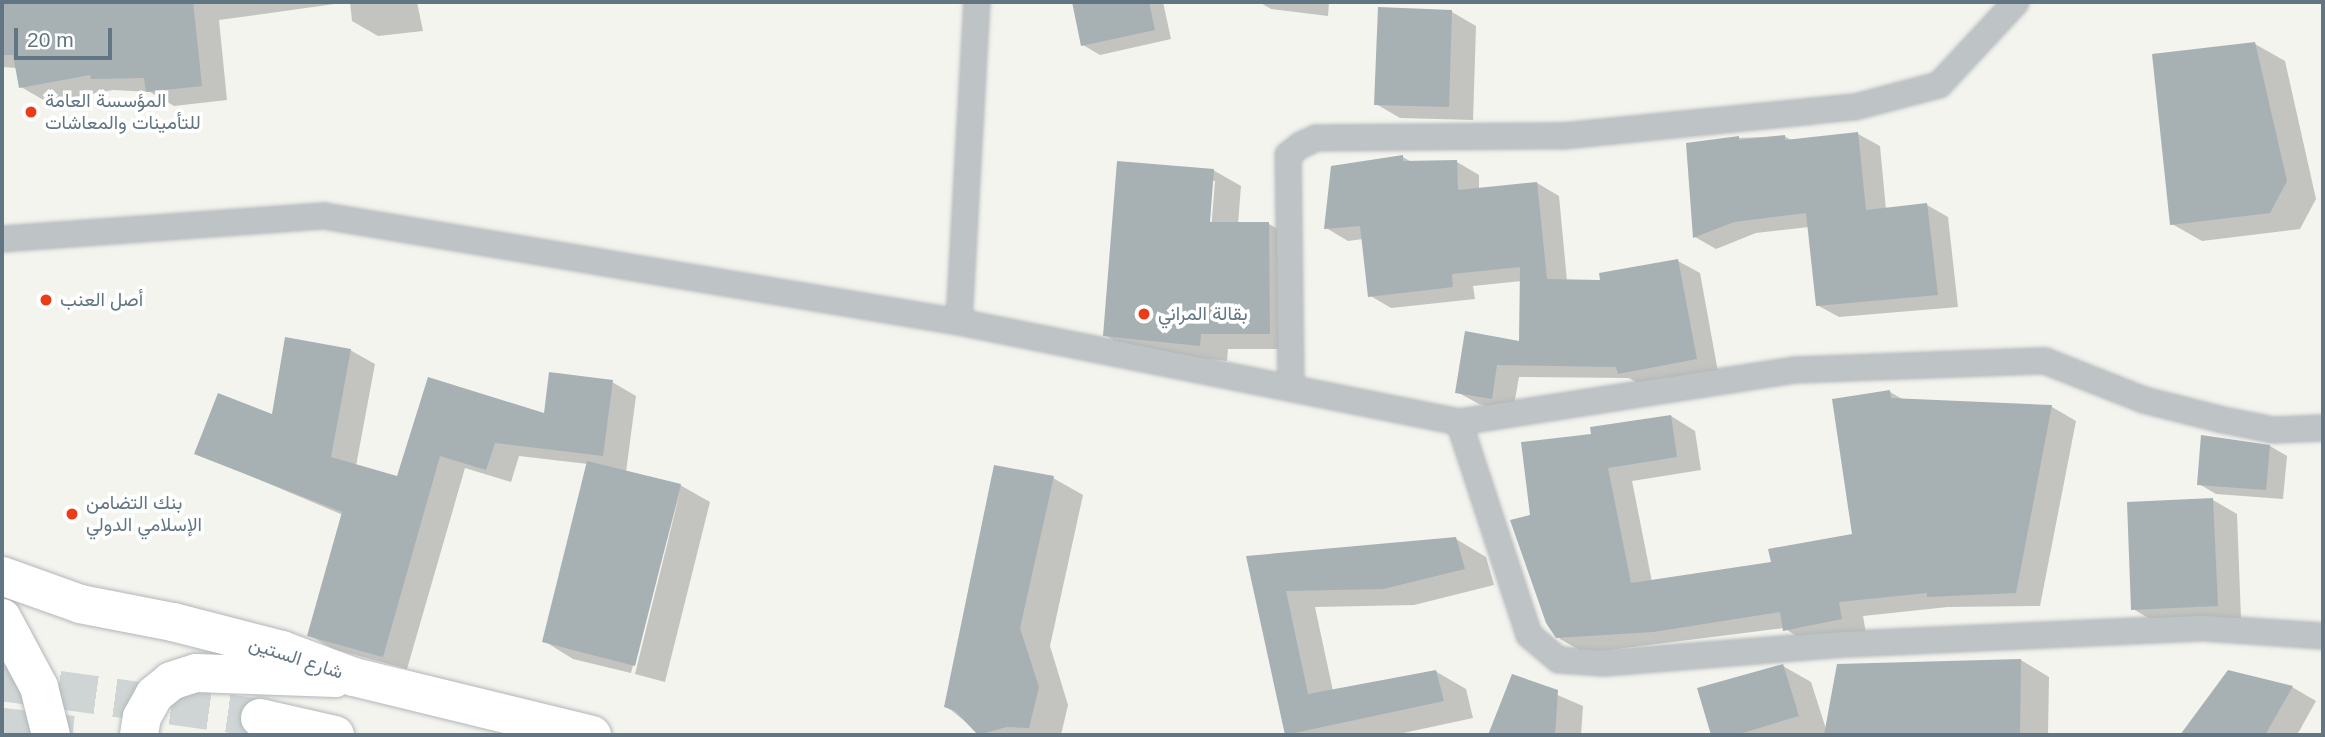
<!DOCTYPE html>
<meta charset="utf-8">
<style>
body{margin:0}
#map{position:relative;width:2325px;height:737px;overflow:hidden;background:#f4f4ef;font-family:Helvetica,Vazirmatn,sans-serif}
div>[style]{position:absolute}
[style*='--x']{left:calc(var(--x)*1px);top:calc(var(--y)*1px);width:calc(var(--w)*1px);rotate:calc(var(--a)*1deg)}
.shadow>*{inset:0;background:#0003}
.building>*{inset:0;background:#a7b1b4}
.highway-tunnel>*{height:38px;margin-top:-19px;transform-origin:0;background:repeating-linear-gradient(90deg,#cfd4d4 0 38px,transparent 0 57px)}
.roads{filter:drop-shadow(0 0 2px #b2b7ba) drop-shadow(0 0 2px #b2b7ba)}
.street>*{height:24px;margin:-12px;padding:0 12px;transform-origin:12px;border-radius:12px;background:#bec4c6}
.primary>*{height:38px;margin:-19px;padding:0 19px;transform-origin:19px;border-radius:19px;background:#fff}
.highway>*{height:38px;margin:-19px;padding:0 19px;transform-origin:19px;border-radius:19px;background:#fff}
.dots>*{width:19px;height:19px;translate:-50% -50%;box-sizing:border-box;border:4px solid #fff;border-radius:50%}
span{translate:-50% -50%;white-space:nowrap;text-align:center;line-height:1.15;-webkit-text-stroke:7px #fff;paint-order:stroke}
.poi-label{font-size:19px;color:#617682}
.left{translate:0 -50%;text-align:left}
.street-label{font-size:19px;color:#617682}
.frame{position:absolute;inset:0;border:4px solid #617682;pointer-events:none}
.scale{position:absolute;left:14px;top:28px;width:98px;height:32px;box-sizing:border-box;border:4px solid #617682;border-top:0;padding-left:9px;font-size:21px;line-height:24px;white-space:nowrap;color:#617682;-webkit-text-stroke:5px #fff;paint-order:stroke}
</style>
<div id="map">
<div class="shadow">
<div style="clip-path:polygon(2px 2px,349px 2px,219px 20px,227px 100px,174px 106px,150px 92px,113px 90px,47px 102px,21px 87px,17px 68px,2px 67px)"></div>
<div style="clip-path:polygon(350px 2px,417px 2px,423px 31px,378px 36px,352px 21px)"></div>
<div style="clip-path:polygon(1073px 2px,1163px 2px,1171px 39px,1100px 55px,1083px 45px)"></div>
<div style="clip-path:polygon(1259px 2px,1329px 2px,1328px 16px,1271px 9px)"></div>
<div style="clip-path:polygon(1452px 12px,1476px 26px,1473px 120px,1400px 118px,1376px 104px)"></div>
<div style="clip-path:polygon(2255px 44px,2285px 61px,2316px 199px,2300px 229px,2202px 241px,2172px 224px)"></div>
<div style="clip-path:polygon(1858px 134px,1880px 146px,1886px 210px,1927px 205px,1948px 217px,1958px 307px,1839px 317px,1817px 305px,1809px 227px,1756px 233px,1716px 249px,1695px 237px,1738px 138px,1784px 136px,1793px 141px)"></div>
<div style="clip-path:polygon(1403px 157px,1413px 163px,1457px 162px,1479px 175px,1479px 189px,1537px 183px,1559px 196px,1567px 281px,1603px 282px,1678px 261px,1700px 273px,1718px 372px,1641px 385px,1629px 378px,1519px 377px,1513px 411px,1479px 404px,1457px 392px,1521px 343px,1522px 281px,1473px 286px,1475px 299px,1391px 308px,1369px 295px,1363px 239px,1348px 241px,1326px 228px)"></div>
<div style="clip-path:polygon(evenodd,1213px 170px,1241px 186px,1238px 224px,1269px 224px,1296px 240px,1297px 349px,1228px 349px,1227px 361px,1132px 351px,1105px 335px,1213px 170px,1211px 181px,1215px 181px,1211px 231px,1207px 231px,1211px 181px)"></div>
<div style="clip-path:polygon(350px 350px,375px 364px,356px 466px,398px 478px,429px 379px,545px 415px,612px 382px,636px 396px,626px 472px,680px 485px,710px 502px,665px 682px,635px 674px,680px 492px,631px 673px,573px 659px,544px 641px,588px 464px,519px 456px,511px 482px,465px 468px,407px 669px,333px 649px,309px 635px,343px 515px,196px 453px,273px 417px)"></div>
<div style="clip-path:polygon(1890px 392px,1904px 400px,2052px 407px,2076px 421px,2040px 606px,1948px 607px,1863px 616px,1866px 633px,1809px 644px,1784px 628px,1585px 653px,1560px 639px,1548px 623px,1532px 516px,1593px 435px,1671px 416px,1695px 431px,1701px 470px,1632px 481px,1652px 582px,1773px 564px,1854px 535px)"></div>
<div style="clip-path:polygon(2270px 446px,2287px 456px,2283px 499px,2216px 494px,2199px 484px)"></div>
<div style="clip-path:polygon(1053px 478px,1083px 495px,1050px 646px,1068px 705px,1061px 735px,982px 735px,946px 706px)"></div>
<div style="clip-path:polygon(2213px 500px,2237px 514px,2241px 619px,2157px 623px,2133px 609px)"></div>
<div style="clip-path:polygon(1456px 539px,1486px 557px,1494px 585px,1414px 605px,1315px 607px,1333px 691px,1435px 671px,1466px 689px,1473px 718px,1394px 735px,1287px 735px,1248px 558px)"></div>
<div style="clip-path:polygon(2021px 660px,2049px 677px,2048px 735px,1713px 735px,1699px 690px,1783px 666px,1811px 682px,1827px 732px)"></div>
<div style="clip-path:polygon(2229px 672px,2292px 687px,2316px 701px,2297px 735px,2183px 735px)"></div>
<div style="clip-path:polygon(1513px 676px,1583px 706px,1581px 735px,1490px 735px)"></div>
</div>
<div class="building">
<div style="clip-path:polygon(2px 2px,193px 2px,202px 86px,146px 92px,144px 78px,91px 79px,90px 75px,19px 88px,13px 55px,2px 55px)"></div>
<div style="clip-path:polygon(1072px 2px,1149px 2px,1155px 30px,1081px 46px)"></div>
<div style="clip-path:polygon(1378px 7px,1452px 10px,1449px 107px,1374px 105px)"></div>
<div style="clip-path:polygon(2255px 42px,2287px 181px,2270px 213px,2170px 225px,2152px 54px)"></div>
<div style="clip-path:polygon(1858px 132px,1866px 210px,1927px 203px,1938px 295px,1816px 306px,1806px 213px,1734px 222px,1693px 238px,1686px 143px,1739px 136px,1739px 140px,1785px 135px,1785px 140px)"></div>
<div style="clip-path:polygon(1403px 155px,1403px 161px,1457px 160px,1458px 190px,1537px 182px,1547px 279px,1600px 280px,1599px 273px,1678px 259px,1697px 359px,1618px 374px,1616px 367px,1497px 365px,1492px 399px,1455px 393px,1465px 331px,1519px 341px,1520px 267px,1452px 274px,1453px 287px,1368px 297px,1360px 226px,1324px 229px,1331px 166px)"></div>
<div style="clip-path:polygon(1117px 161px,1214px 169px,1210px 222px,1269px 222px,1270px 334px,1201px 334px,1200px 346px,1103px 336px)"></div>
<div style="clip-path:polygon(285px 337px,351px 349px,331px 457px,397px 476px,428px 377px,544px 413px,549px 372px,613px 380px,603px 456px,495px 443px,486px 470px,440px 456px,383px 657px,307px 636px,342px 512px,194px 454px,218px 393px,272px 414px)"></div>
<div style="clip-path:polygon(1890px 390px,1891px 398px,2052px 405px,2016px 593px,1927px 597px,1927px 593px,1839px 602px,1842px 619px,1783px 631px,1780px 612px,1653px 632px,1556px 638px,1546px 623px,1510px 520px,1530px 515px,1521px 442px,1591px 434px,1590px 427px,1671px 415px,1677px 457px,1608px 468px,1631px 583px,1771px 562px,1768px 549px,1852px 534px,1832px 399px)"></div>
<div style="clip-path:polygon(2201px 435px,2270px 445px,2266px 490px,2197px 485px)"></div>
<div style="clip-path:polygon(587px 461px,681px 484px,635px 666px,542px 642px)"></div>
<div style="clip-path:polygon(994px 465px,1054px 476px,1020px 628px,1039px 687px,1029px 728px,1007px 727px,978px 735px,955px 711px,944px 707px)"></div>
<div style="clip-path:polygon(2213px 498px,2218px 606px,2131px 610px,2127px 502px)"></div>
<div style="clip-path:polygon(1456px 537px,1465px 569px,1383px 589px,1286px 591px,1308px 694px,1436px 670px,1444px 701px,1285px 735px,1246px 556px)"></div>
<div style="clip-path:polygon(2021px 659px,2020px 735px,1824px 735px,1837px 664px)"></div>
<div style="clip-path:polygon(1783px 664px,1799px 716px,1736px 735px,1711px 735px,1697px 688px)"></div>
<div style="clip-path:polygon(2228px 670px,2293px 686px,2265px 735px,2180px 735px)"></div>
<div style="clip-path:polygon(1512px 674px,1558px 690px,1555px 735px,1488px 735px)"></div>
</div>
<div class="highway-tunnel">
<div style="--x:2;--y:682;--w:260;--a:7.9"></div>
<div style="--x:2;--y:727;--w:71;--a:6.4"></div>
</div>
<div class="roads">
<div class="street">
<div style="--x:2;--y:239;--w:323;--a:-4.1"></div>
<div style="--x:324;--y:216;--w:644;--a:9.48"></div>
<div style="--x:959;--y:322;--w:510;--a:11.31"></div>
<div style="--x:1459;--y:422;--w:224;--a:71.8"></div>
<div style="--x:1529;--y:635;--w:39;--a:40"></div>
<div style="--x:1559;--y:660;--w:45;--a:3.8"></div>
<div style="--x:1604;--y:663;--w:245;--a:-4.5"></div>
<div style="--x:1848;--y:644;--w:357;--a:-2.6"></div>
<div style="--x:2205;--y:628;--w:118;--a:3.9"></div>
<div style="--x:959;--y:322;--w:321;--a:-86.8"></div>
<div style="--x:1291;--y:388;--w:233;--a:-90.7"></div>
<div style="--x:1288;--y:155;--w:16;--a:-38"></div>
<div style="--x:1301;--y:145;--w:17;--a:-25"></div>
<div style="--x:1316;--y:138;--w:247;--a:-0.5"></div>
<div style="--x:1563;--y:136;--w:293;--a:-5.7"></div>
<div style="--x:1855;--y:107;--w:87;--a:-14.7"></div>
<div style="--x:1939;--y:85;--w:113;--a:-47.1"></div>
<div style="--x:1459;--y:422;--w:340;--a:-8.8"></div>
<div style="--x:1795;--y:370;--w:250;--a:-2.1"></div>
<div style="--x:2045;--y:361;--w:106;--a:21.5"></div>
<div style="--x:2144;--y:400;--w:81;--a:14.2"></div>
<div style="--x:2223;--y:420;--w:51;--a:11.3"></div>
<div style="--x:2273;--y:430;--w:50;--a:-2.3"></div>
</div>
<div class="primary">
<div style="--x:2;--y:576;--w:83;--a:19.7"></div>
<div style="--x:80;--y:604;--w:95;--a:11"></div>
<div style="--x:173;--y:622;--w:113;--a:14.4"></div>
<div style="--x:282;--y:650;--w:77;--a:20.6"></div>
<div style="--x:354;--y:677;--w:245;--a:13.7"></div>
<div style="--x:2;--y:618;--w:78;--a:61.8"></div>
<div style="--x:39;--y:687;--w:49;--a:76"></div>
<div style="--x:139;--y:735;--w:18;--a:-81"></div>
<div style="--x:142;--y:717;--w:25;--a:-61"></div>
<div style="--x:154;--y:695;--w:22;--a:-39"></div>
<div style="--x:171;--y:681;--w:26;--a:-18"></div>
<div style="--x:196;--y:673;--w:139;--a:2.1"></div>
</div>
<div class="highway">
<div style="--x:260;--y:718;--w:77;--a:12.8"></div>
</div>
</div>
<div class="dots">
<div style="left:31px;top:112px;background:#ec3c17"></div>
<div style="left:46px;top:300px;background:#ec3c17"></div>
<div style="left:1144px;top:314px;background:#ec3c17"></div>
<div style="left:72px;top:514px;background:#ec3c17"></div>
</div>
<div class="poi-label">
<span class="left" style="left:45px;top:112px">المؤسسة العامة<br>للتأمينات والمعاشات</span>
<span class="left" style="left:60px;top:300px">أصل العنب</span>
<span class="left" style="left:1158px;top:314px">بقالة المراني</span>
<span class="left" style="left:86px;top:514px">بنك التضامن<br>الإسلامي الدولي</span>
</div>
<div class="street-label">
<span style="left:296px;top:658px;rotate:18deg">شارع الستين</span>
</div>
<div class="frame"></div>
<div class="scale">20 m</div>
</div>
